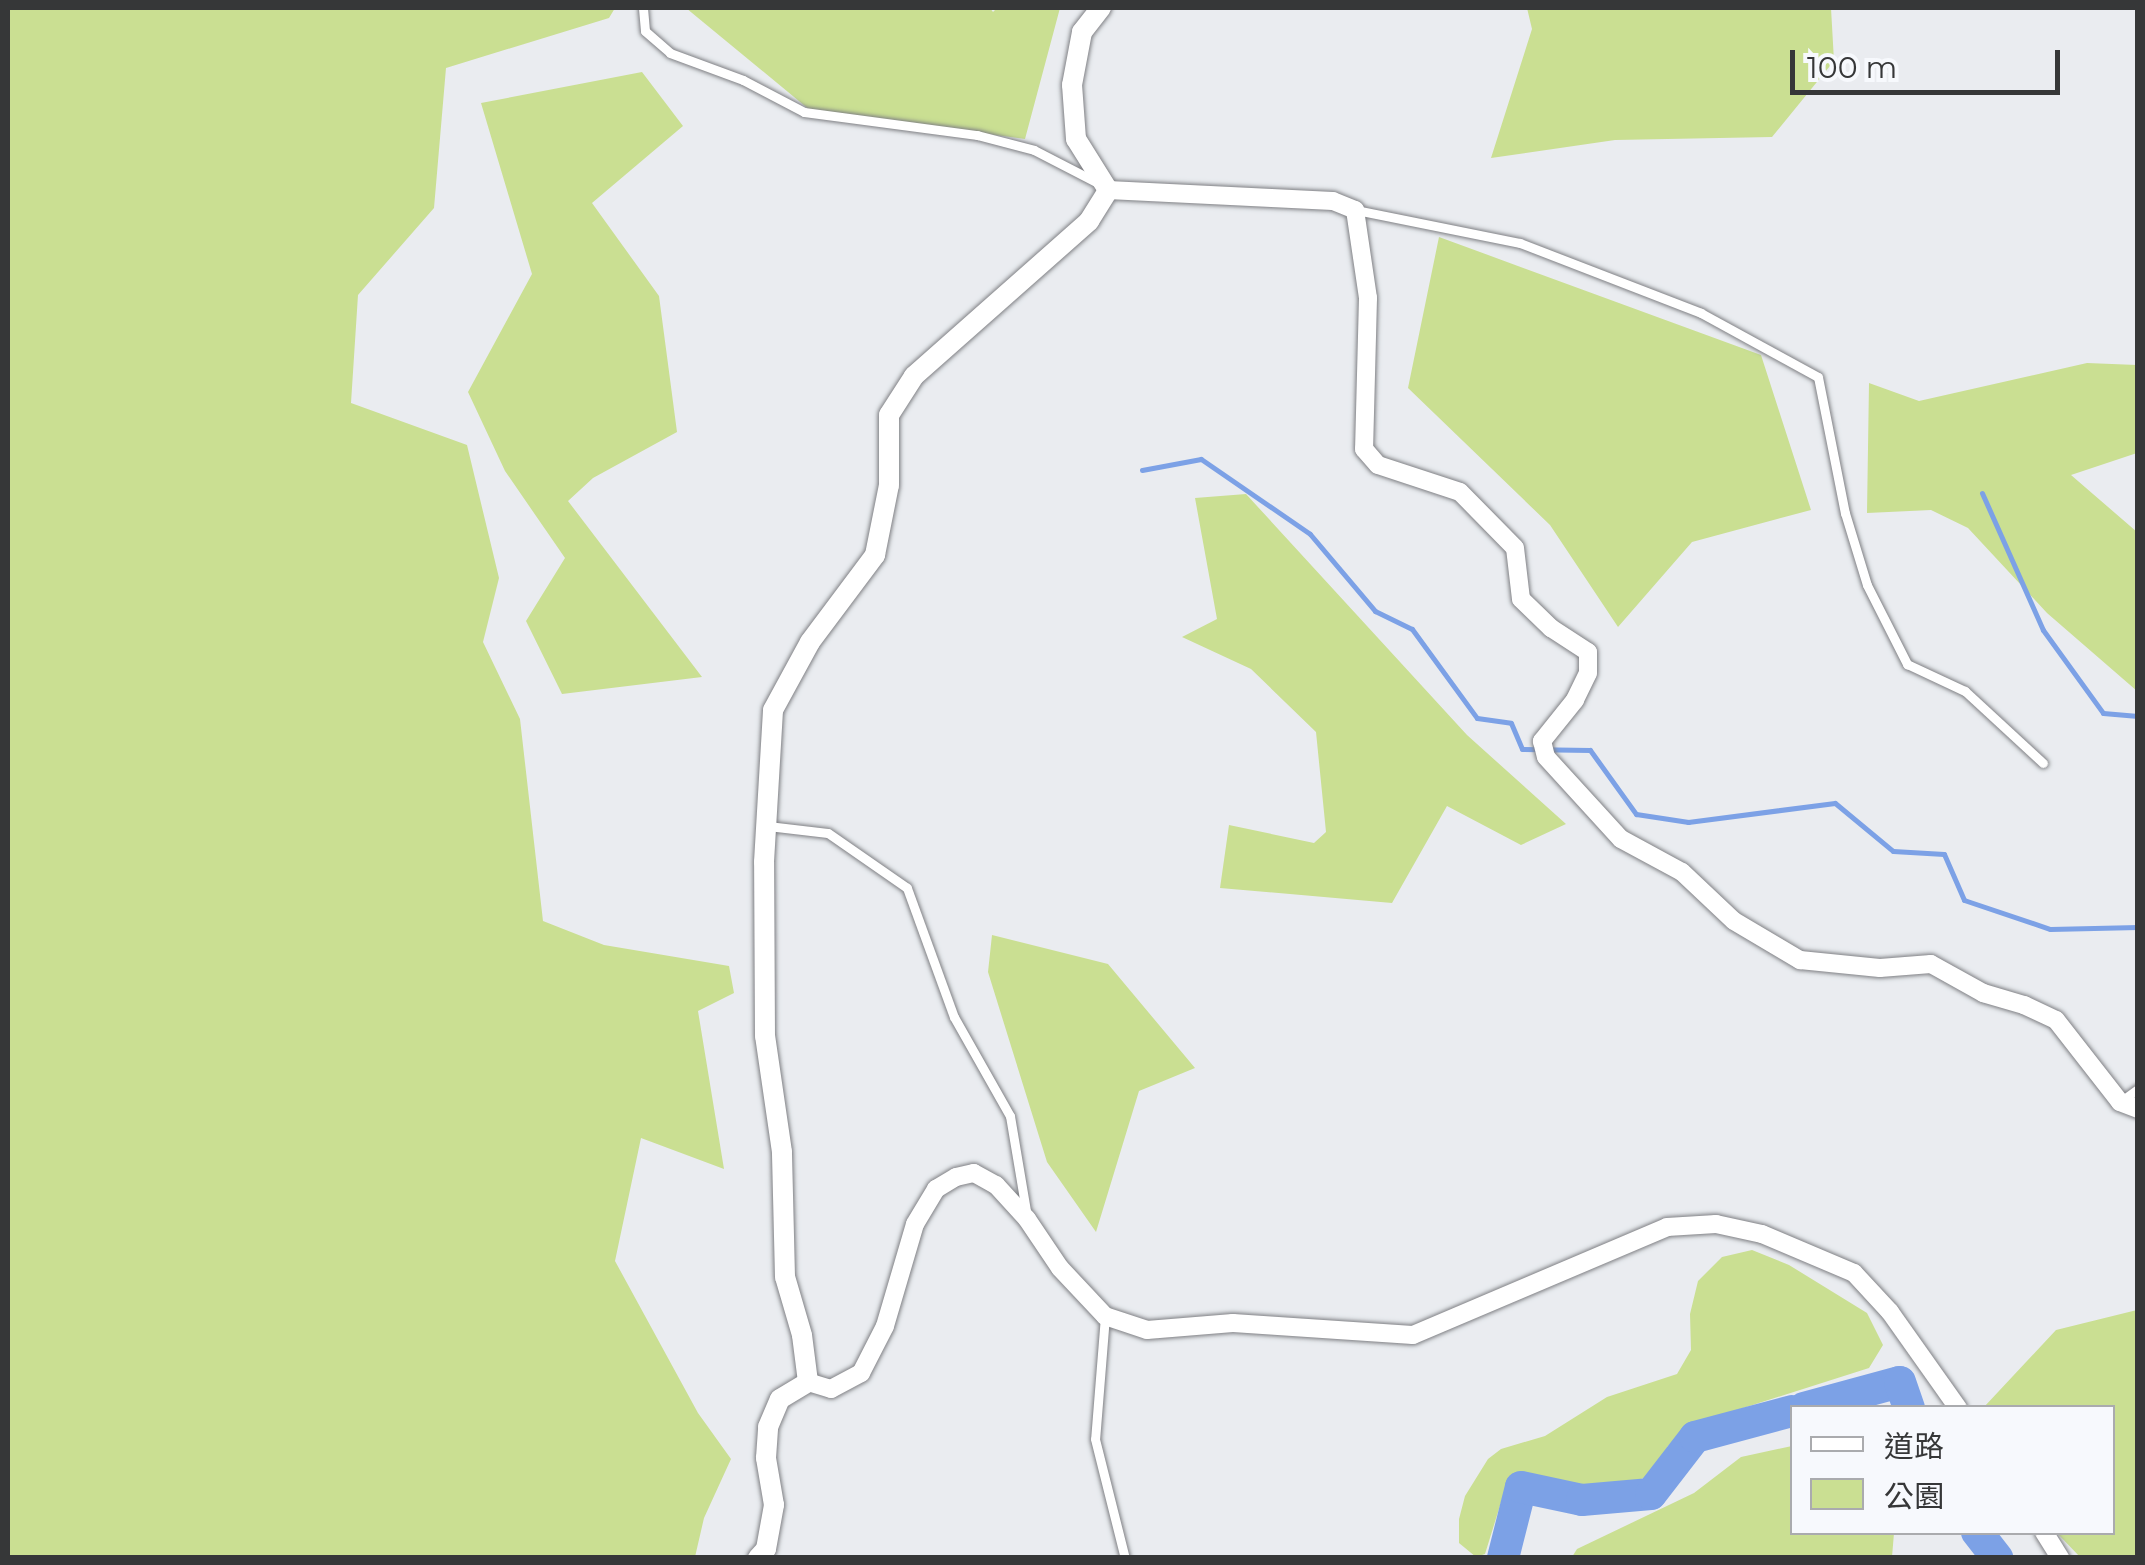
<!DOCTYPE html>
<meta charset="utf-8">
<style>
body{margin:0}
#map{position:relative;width:2145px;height:1565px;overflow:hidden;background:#eaecf0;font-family:Montserrat,"Noto Sans TC",sans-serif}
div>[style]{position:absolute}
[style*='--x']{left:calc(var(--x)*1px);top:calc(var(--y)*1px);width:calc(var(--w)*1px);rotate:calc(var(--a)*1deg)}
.green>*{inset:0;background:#cadf92}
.stream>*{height:5px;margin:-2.5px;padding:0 2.5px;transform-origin:2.5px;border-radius:2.5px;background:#7ca1e6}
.river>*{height:32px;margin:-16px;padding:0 16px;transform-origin:16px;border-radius:16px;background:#7ca1e6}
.roads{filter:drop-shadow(0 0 2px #7f8084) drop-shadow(0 0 2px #7f8084)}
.service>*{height:9px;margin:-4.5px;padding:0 4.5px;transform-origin:4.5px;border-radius:4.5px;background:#fff}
.minor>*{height:18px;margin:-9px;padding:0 9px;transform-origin:9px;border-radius:9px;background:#fff}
.tertiary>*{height:20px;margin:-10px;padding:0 10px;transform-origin:10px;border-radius:10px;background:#fff}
span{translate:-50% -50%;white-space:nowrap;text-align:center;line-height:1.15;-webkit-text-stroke:8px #f7f9fd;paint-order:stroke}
.frame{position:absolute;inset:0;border:10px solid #363738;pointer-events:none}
.legend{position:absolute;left:1790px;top:1405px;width:325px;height:130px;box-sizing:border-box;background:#f7f9fd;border:2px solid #aaabae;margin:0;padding:12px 18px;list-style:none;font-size:30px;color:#363738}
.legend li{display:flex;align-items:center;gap:20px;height:50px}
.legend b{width:50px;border:2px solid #aaabae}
.scale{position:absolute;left:1790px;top:50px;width:270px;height:45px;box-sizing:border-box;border:5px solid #363738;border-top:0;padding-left:12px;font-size:30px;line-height:35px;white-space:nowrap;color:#363738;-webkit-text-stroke:8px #f7f9fd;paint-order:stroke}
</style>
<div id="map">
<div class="green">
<div style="clip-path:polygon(8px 8px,615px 8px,609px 18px,446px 68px,434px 208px,358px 295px,351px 403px,467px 445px,499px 578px,483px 642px,520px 719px,543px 921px,604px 945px,729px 966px,734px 993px,698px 1011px,724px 1169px,641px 1138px,615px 1261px,698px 1413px,731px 1459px,704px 1518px,695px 1557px,8px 1557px)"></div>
<div style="clip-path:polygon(686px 8px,990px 8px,993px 12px,997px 8px,1060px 8px,1025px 139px,811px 111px)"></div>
<div style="clip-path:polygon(1527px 8px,1831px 8px,1834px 61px,1772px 137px,1615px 140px,1491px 158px,1532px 29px)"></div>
<div style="clip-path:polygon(642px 72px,683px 126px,592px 203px,659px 296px,677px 432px,593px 478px,568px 501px,702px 677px,562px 694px,526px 621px,565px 558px,505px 471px,468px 392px,532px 274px,481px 103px)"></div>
<div style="clip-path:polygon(1439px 237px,1761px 355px,1811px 510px,1692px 542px,1618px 627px,1550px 525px,1408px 388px)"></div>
<div style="clip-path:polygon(2087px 363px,2137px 365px,2137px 453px,2071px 475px,2137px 532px,2137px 691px,2047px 613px,1968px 528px,1931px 510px,1867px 513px,1869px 383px,1919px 401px)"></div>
<div style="clip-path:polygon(1246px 494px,1467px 735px,1566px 824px,1521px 845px,1447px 806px,1392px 903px,1220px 888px,1229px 825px,1314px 843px,1326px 832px,1316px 732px,1251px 669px,1182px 637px,1217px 619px,1195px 498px)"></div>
<div style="clip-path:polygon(992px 935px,1108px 964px,1195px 1068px,1139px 1091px,1096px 1232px,1047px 1162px,988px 972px)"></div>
<div style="clip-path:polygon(1752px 1250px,1789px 1265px,1867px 1313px,1883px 1345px,1869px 1368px,1690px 1425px,1668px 1446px,1651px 1475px,1609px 1492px,1569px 1490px,1525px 1480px,1507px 1483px,1485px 1554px,1476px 1557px,1459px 1543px,1459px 1519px,1465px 1496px,1488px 1459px,1501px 1449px,1545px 1436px,1607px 1397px,1677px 1374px,1691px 1350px,1690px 1314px,1698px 1281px,1722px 1257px)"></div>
<div style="clip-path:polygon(2137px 1310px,2137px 1557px,2080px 1557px,2057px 1533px,2112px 1532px,2112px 1408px,1984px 1407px,2056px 1330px)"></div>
<div style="clip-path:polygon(1792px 1446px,1792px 1532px,1894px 1533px,1892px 1557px,1572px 1557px,1577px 1549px,1694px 1493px,1741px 1457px)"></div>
</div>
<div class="stream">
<div style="--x:1142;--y:470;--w:60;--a:-10.6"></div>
<div style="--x:1201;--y:459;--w:132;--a:34.5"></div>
<div style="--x:1310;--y:534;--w:101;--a:49.8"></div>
<div style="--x:1375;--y:611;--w:41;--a:25.9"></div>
<div style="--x:1412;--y:629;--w:110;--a:53.9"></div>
<div style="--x:1477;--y:718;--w:34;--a:8"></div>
<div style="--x:1511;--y:723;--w:28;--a:67"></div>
<div style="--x:1522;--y:749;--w:68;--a:0.8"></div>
<div style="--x:1590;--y:750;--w:79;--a:54.3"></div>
<div style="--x:1636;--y:814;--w:53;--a:8.7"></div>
<div style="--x:1688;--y:822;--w:148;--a:-7.4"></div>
<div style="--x:1835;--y:803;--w:75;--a:39.6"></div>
<div style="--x:1893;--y:851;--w:51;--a:3.4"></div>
<div style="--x:1944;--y:854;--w:50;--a:66.5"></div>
<div style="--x:1964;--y:900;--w:91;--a:18.6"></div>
<div style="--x:2050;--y:929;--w:88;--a:-1.3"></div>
<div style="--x:1982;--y:493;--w:150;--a:66"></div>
<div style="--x:2043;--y:630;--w:102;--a:54.1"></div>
<div style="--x:2103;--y:713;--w:35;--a:5"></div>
</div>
<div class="river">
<div style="--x:1804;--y:1408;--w:99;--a:-15.2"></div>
<div style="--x:1900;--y:1382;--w:28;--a:71"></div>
<div style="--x:1977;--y:1532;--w:33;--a:52"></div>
<div style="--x:1503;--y:1558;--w:73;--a:-75.8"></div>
<div style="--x:1521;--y:1487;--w:62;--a:12"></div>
<div style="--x:1582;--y:1500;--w:69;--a:-5"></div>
<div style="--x:1651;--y:1494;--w:72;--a:-52.3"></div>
<div style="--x:1695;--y:1437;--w:100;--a:-15"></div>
</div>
<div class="roads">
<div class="service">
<div style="--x:643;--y:8;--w:23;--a:85"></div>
<div style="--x:645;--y:31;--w:33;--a:41"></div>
<div style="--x:670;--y:53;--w:78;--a:20.3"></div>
<div style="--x:743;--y:80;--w:69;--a:27.7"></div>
<div style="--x:804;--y:112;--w:175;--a:7.6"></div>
<div style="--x:977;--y:135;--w:59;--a:14.7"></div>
<div style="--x:1034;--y:150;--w:72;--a:27.3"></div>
<div style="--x:1356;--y:210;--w:167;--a:11.4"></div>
<div style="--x:1520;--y:243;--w:194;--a:21.1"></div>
<div style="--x:1701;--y:313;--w:133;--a:28.7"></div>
<div style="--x:1818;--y:377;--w:139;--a:78.8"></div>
<div style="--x:1845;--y:513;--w:75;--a:73"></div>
<div style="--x:1867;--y:585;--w:89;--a:63.1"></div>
<div style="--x:1907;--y:664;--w:64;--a:25"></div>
<div style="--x:1965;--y:691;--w:106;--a:42.7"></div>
<div style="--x:768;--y:826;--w:60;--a:6.7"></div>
<div style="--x:828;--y:833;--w:96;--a:34.8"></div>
<div style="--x:907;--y:888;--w:137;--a:70"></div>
<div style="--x:954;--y:1017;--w:114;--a:60.5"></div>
<div style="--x:1010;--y:1116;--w:96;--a:80.4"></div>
<div style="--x:2120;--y:1102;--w:22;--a:-36"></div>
<div style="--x:1105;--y:1316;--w:123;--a:94.6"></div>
<div style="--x:1095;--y:1439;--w:123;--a:75.9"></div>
</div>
<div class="minor">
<div style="--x:1108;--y:190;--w:225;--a:2.8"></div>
<div style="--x:1333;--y:201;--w:24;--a:22"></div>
<div style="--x:1355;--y:210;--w:89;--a:81.6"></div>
<div style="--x:1368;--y:298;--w:151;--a:91.5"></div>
<div style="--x:1364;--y:449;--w:21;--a:49"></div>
<div style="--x:1378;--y:465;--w:86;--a:18.2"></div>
<div style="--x:1460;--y:492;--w:78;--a:45.5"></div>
<div style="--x:1515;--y:548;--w:51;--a:83.3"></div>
<div style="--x:1521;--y:599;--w:42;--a:44"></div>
<div style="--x:1551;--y:628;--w:44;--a:33"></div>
<div style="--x:1588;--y:652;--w:21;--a:90"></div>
<div style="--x:1588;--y:673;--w:30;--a:116"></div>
<div style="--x:1575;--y:700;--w:53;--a:128.8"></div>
<div style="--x:1542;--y:741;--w:16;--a:76"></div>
<div style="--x:1546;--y:757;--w:111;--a:47.6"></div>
<div style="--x:1621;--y:839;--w:69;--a:28.4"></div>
<div style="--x:1682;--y:872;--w:71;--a:43.3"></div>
<div style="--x:1734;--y:921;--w:77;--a:30.6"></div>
<div style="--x:1800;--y:960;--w:80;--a:5.7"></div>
<div style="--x:1880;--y:968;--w:51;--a:-4.5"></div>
<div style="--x:1931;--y:964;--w:60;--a:29.1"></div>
<div style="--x:1983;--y:993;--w:43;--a:16.3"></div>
<div style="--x:2024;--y:1005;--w:35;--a:25"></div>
<div style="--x:2056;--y:1020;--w:104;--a:52"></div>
<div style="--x:2120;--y:1102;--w:19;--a:21"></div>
<div style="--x:808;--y:1382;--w:24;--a:17"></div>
<div style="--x:831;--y:1389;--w:34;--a:-28"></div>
<div style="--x:861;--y:1373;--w:53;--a:-62.9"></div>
<div style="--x:885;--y:1326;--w:106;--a:-73.6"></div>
<div style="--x:915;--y:1224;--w:41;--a:-59"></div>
<div style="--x:936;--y:1189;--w:23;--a:-31"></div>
<div style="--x:956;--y:1177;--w:18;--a:-13"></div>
<div style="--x:974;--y:1173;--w:25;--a:29"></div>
<div style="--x:996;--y:1185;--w:46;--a:47.6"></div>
<div style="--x:1027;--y:1219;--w:59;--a:56"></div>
<div style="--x:1060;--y:1268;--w:66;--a:46.8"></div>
<div style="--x:1105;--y:1316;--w:44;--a:18.4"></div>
<div style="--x:1147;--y:1330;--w:86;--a:-4.7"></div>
<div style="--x:1233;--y:1323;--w:180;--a:3.8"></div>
<div style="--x:1413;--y:1335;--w:276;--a:-23"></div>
<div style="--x:1667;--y:1227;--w:49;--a:-3.5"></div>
<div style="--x:1716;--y:1224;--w:47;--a:12.3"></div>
<div style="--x:1762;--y:1234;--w:100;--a:23"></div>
<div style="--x:1854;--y:1273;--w:53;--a:47.3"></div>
<div style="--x:1890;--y:1312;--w:118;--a:54.7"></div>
<div style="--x:2044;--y:1532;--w:31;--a:58"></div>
</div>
<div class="tertiary">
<div style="--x:758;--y:1558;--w:12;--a:-48"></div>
<div style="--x:766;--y:1549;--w:45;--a:-79.7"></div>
<div style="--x:774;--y:1505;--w:48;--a:-99.7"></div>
<div style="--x:766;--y:1458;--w:31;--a:-86"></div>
<div style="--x:768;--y:1427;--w:30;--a:-67"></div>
<div style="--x:780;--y:1399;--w:33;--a:-31"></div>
<div style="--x:808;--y:1382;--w:47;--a:-97.3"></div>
<div style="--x:802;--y:1335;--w:60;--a:-106.3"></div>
<div style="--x:785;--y:1277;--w:125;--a:-91.4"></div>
<div style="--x:782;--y:1152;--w:117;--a:-98.3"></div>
<div style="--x:765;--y:1036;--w:174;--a:-90.3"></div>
<div style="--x:764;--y:862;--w:152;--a:-86.6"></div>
<div style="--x:773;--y:710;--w:77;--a:-61.4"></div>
<div style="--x:810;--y:642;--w:109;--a:-53.2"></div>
<div style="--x:875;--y:555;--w:71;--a:-78.7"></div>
<div style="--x:889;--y:485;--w:70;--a:-90"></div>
<div style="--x:889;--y:415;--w:46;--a:-57.3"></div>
<div style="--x:914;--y:376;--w:234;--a:-41.5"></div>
<div style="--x:1089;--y:221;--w:36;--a:-58"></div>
<div style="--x:1108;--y:190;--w:60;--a:-122.1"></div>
<div style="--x:1076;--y:139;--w:54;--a:-94.2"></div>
<div style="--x:1072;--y:85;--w:54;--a:-79.3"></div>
<div style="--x:1082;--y:32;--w:31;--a:-52"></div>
</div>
</div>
<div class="frame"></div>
<ul class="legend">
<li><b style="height:12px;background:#fff"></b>道路</li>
<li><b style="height:28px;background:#cadf92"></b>公園</li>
</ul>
<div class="scale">100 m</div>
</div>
